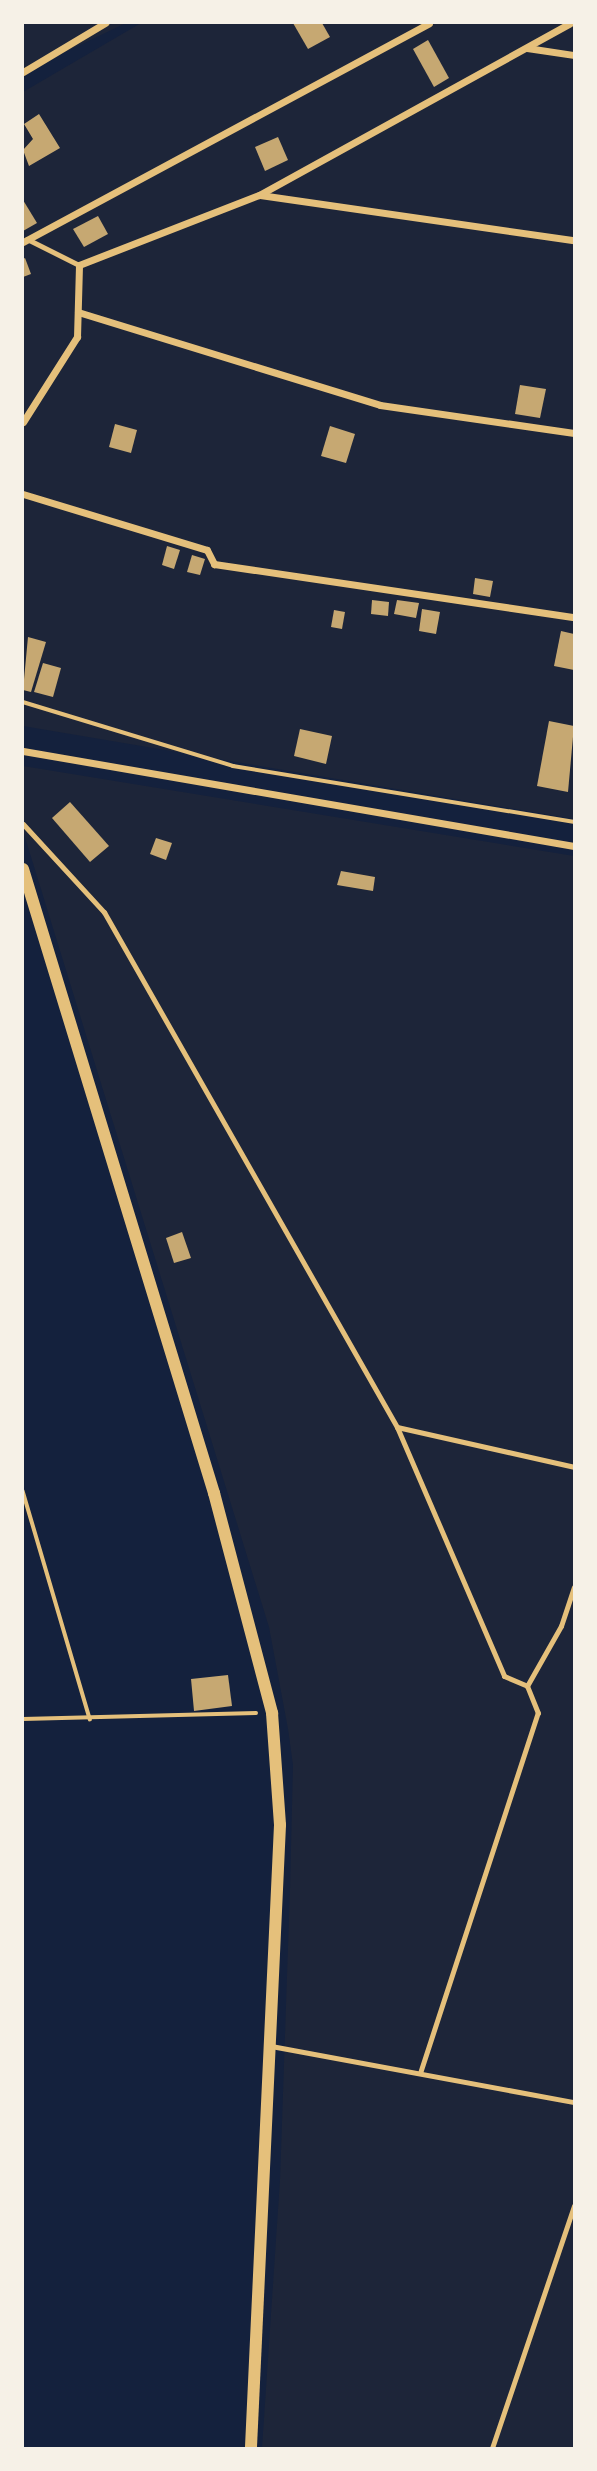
<!DOCTYPE html>
<style>
body{margin:0}
#map{position:relative;width:597px;height:2471px;overflow:hidden;background:#14213d;font-family:"Work Sans",sans-serif}
div>[style]{position:absolute}
[style*='--x']{left:calc(var(--x)*1px);top:calc(var(--y)*1px);width:calc(var(--w)*1px);rotate:calc(var(--a)*1deg)}
.green>*{inset:0;background:#1d2539}
.building>*{inset:0;background:#c6a872}
.path>*{height:3.5px;margin:-1.75px;padding:0 1.75px;transform-origin:1.75px;border-radius:1.75px;background:#e5c07b}
.service>*{height:5px;margin:-2.5px;padding:0 2.5px;transform-origin:2.5px;border-radius:2.5px;background:#e5c07b}
.minor>*{height:7px;margin:-3.5px;padding:0 3.5px;transform-origin:3.5px;border-radius:3.5px;background:#e5c07b}
.tertiary>*{height:12px;margin:-6px;padding:0 6px;transform-origin:6px;border-radius:6px;background:#e5c07b}
span{translate:-50% -50%;white-space:nowrap;text-align:center;line-height:1.15;-webkit-text-stroke:6px #f6f1e7;paint-order:stroke}
.frame{position:absolute;inset:0;border:24px solid #f6f1e7;pointer-events:none}
</style>
<div id="map">
<div class="green">
<div style="clip-path:polygon(23px 23px,126px 23px,32px 68px,23px 68px)"></div>
<div style="clip-path:polygon(141px 23px,574px 23px,574px 819px,23px 726px,23px 92px)"></div>
<div style="clip-path:polygon(23px 766px,574px 856px,574px 2448px,262px 2448px,280px 2180px,290px 1889px,293px 1765px,288px 1729px,269px 1627px,23px 831px)"></div>
</div>
<div class="building">
<div style="clip-path:polygon(293px 23px,322px 23px,330px 37px,308px 49px)"></div>
<div style="clip-path:polygon(428px 40px,449px 78px,434px 87px,413px 49px)"></div>
<div style="clip-path:polygon(39px 114px,60px 148px,29px 166px,23px 150px,33px 139px,24px 124px)"></div>
<div style="clip-path:polygon(278px 137px,288px 160px,265px 171px,255px 147px)"></div>
<div style="clip-path:polygon(23px 200px,37px 223px,23px 231px)"></div>
<div style="clip-path:polygon(98px 216px,108px 234px,84px 247px,73px 229px)"></div>
<div style="clip-path:polygon(25px 258px,31px 274px,23px 277px,23px 259px)"></div>
<div style="clip-path:polygon(520px 385px,546px 389px,540px 418px,515px 414px)"></div>
<div style="clip-path:polygon(115px 424px,137px 430px,131px 453px,109px 447px)"></div>
<div style="clip-path:polygon(330px 426px,355px 434px,346px 463px,321px 456px)"></div>
<div style="clip-path:polygon(167px 546px,180px 550px,174px 569px,162px 565px)"></div>
<div style="clip-path:polygon(192px 555px,205px 559px,200px 575px,187px 572px)"></div>
<div style="clip-path:polygon(475px 578px,493px 581px,490px 597px,473px 594px)"></div>
<div style="clip-path:polygon(372px 600px,389px 602px,388px 616px,371px 614px)"></div>
<div style="clip-path:polygon(397px 600px,419px 603px,416px 618px,394px 614px)"></div>
<div style="clip-path:polygon(422px 609px,440px 612px,436px 634px,419px 631px)"></div>
<div style="clip-path:polygon(334px 610px,345px 612px,342px 629px,331px 627px)"></div>
<div style="clip-path:polygon(561px 631px,574px 634px,574px 670px,554px 666px)"></div>
<div style="clip-path:polygon(28px 637px,46px 642px,31px 692px,23px 690px)"></div>
<div style="clip-path:polygon(43px 663px,61px 668px,53px 697px,34px 692px)"></div>
<div style="clip-path:polygon(549px 721px,574px 726px,568px 792px,537px 786px)"></div>
<div style="clip-path:polygon(300px 729px,332px 736px,326px 764px,294px 756px)"></div>
<div style="clip-path:polygon(70px 802px,109px 846px,90px 862px,52px 818px)"></div>
<div style="clip-path:polygon(156px 838px,172px 843px,166px 860px,150px 854px)"></div>
<div style="clip-path:polygon(341px 871px,375px 877px,373px 891px,337px 885px)"></div>
<div style="clip-path:polygon(182px 1232px,191px 1258px,174px 1263px,166px 1238px)"></div>
<div style="clip-path:polygon(228px 1675px,232px 1706px,194px 1711px,191px 1679px)"></div>
</div>
<div class="path">
<div style="--x:23;--y:702;--w:220;--a:16.9"></div>
<div style="--x:233;--y:766;--w:346;--a:9.3"></div>
<div style="--x:23;--y:1491;--w:238;--a:73.6"></div>
<div style="--x:23;--y:1719;--w:233;--a:-1.5"></div>
</div>
<div class="service">
<div style="--x:27;--y:239;--w:58;--a:26.6"></div>
<div style="--x:23;--y:824;--w:120;--a:47.4"></div>
<div style="--x:104;--y:912;--w:593;--a:60.36"></div>
<div style="--x:397;--y:1427;--w:271;--a:66.7"></div>
<div style="--x:504;--y:1676;--w:25;--a:23"></div>
<div style="--x:397;--y:1427;--w:181;--a:12.7"></div>
<div style="--x:271;--y:2046;--w:308;--a:10.5"></div>
<div style="--x:420;--y:2073;--w:379;--a:-71.9"></div>
<div style="--x:538;--y:1713;--w:29;--a:-112"></div>
<div style="--x:527;--y:1686;--w:69;--a:-60.5"></div>
<div style="--x:561;--y:1626;--w:41;--a:-71.6"></div>
<div style="--x:492;--y:2448;--w:256;--a:-71.3"></div>
</div>
<div class="minor">
<div style="--x:527;--y:48;--w:48;--a:8.5"></div>
<div style="--x:23;--y:72;--w:96;--a:-30.9"></div>
<div style="--x:260;--y:195;--w:317;--a:8.2"></div>
<div style="--x:23;--y:242;--w:461;--a:-28.3"></div>
<div style="--x:78;--y:312;--w:316;--a:17.1"></div>
<div style="--x:380;--y:405;--w:196;--a:8.2"></div>
<div style="--x:23;--y:422;--w:101;--a:-57.6"></div>
<div style="--x:77;--y:337;--w:72;--a:-88.4"></div>
<div style="--x:79;--y:265;--w:193;--a:-21.3"></div>
<div style="--x:259;--y:195;--w:355;--a:-28.9"></div>
<div style="--x:23;--y:494;--w:192;--a:16.9"></div>
<div style="--x:207;--y:550;--w:16;--a:63"></div>
<div style="--x:214;--y:564;--w:364;--a:8.4"></div>
<div style="--x:23;--y:751;--w:559;--a:9.78"></div>
</div>
<div class="tertiary">
<div style="--x:23;--y:869;--w:653;--a:72.98"></div>
<div style="--x:214;--y:1493;--w:228;--a:75.2"></div>
<div style="--x:272;--y:1713;--w:112;--a:85.9"></div>
<div style="--x:280;--y:1825;--w:624;--a:92.67"></div>
</div>
<div class="frame"></div>
</div>
